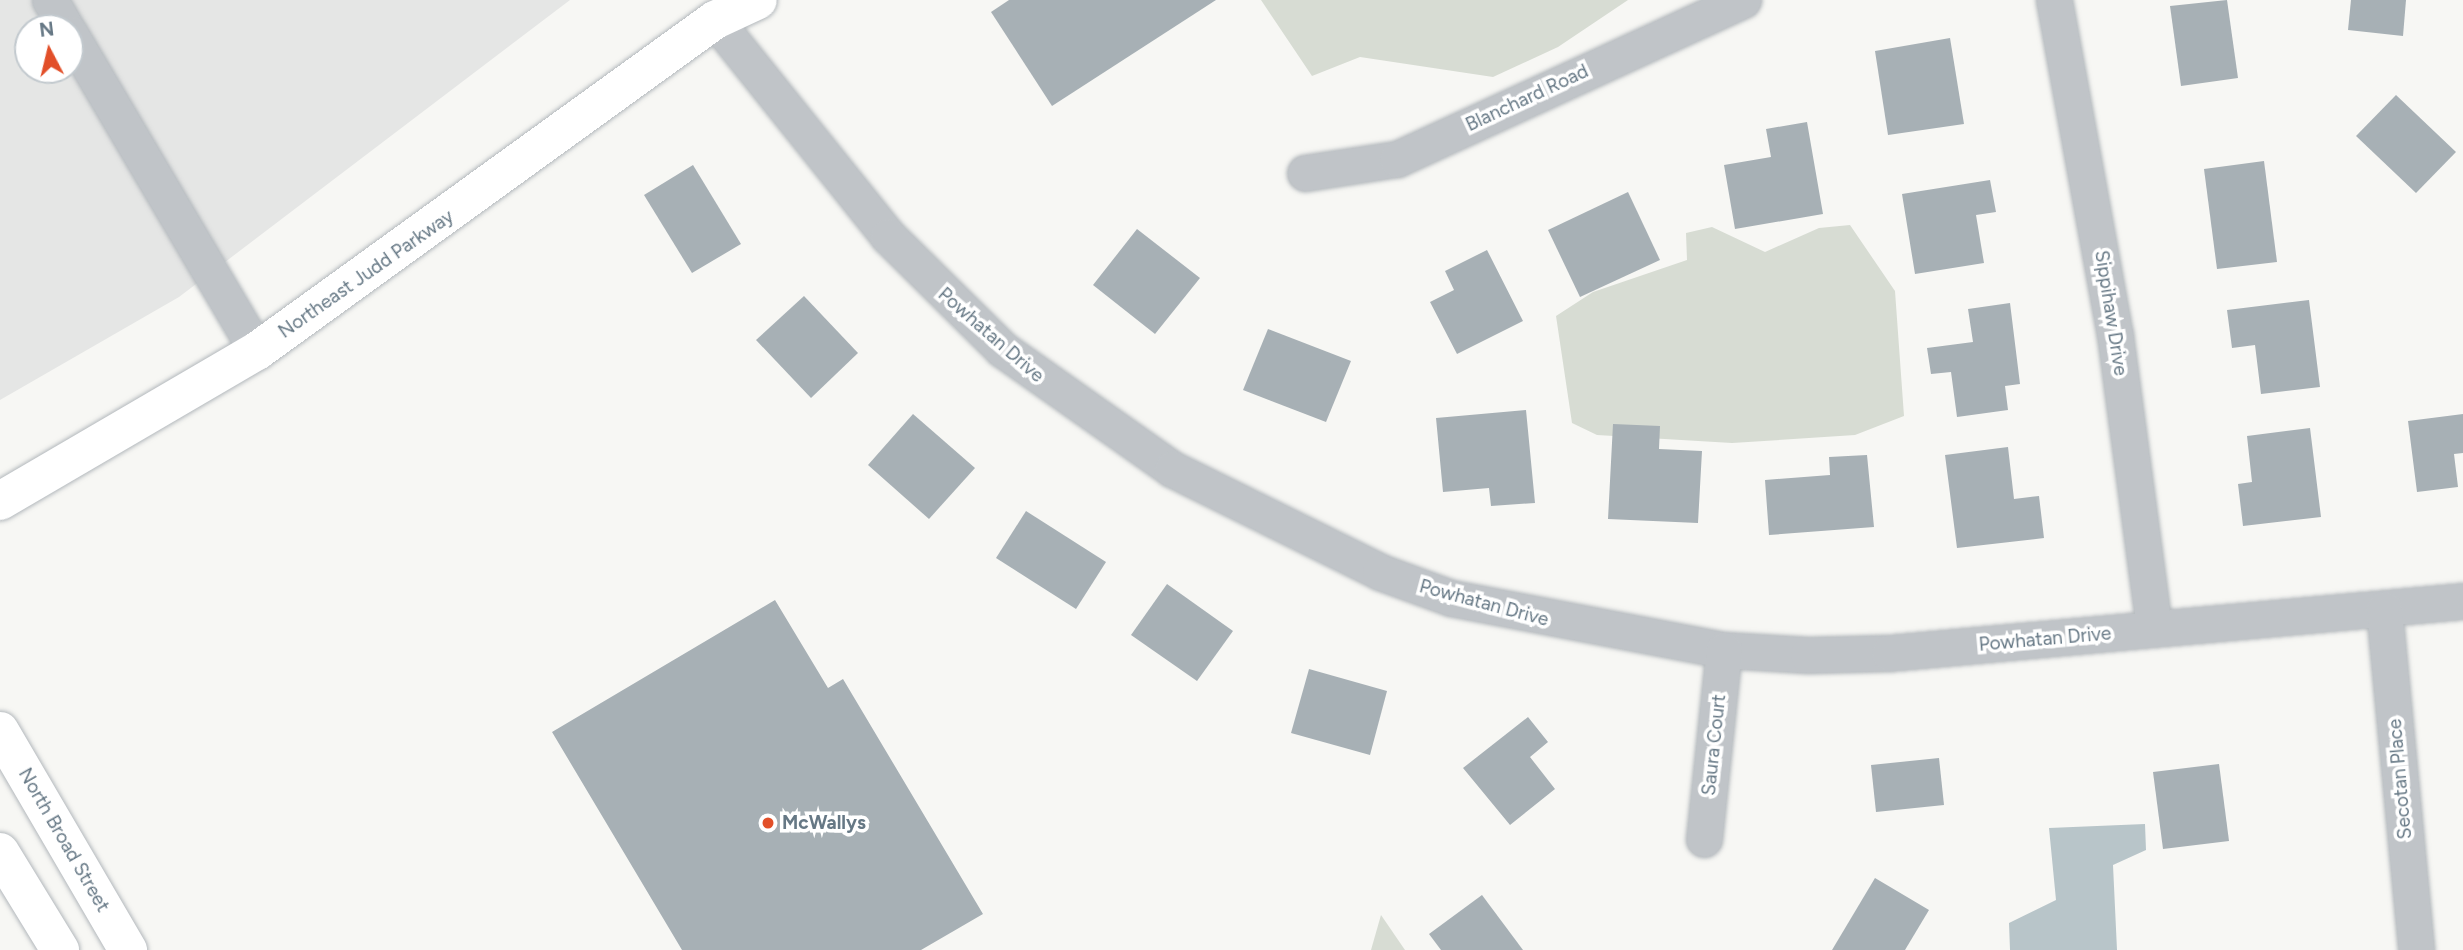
<!DOCTYPE html>
<style>
body{margin:0}
#map{position:relative;width:2463px;height:950px;overflow:hidden;background:#f7f7f4;font-family:Figtree,sans-serif}
div>[style]{position:absolute}
[style*='--x']{left:calc(var(--x)*1px);top:calc(var(--y)*1px);width:calc(var(--w)*1px);rotate:calc(var(--a)*1deg)}
.built>*{inset:0;background:#e5e6e5}
.green>*{inset:0;background:#d7dcd3}
.water>*{inset:0;background:#b8c5c9}
.building>*{inset:0;background:#a7b0b5}
.roads{filter:drop-shadow(0 0 2px #b3b8bc) drop-shadow(0 0 2px #b3b8bc)}
.minor>*{height:35px;margin:-17.5px;padding:0 17.5px;transform-origin:17.5px;border-radius:17.5px;background:#c0c4c8}
.major>*{height:38px;margin:-19px;padding:0 19px;transform-origin:19px;border-radius:19px;background:#fff}
.highway>*{height:38px;margin:-19px;padding:0 19px;transform-origin:19px;border-radius:19px;background:#fff}
.dots>*{width:19px;height:19px;translate:-50% -50%;box-sizing:border-box;border:4px solid #fff;border-radius:50%}
span{translate:-50% -50%;white-space:nowrap;text-align:center;line-height:1.15;-webkit-text-stroke:7px #fff;paint-order:stroke}
.street-label{font-size:19px;color:#667885}
.poi-label{font-size:19px;color:#667885;font-weight:700}
.left{translate:0 -50%;text-align:left}
.north{position:absolute;left:14px;top:14px;width:70px;height:70px;box-sizing:border-box;background:#fff;border:2px solid #c2c9ce;border-radius:50%;rotate:353deg;font-size:19px;font-weight:700;line-height:28px;text-align:center;color:#667885}
.north::after{content:'';display:block;margin:auto;width:24px;height:32px;background:#e24f29;clip-path:polygon(50% 0,100% 100%,50% 72%,0 100%)}
</style>
<div id="map">
<div class="built">
<div style="clip-path:polygon(evenodd,0 0,570px 0,179px 297px,0 400px,0 0,28px 28px,70px 28px,70px 70px,28px 70px,28px 28px)"></div>
</div>
<div class="green">
<div style="clip-path:polygon(1261px 0,1628px 0,1558px 47px,1493px 77px,1360px 57px,1312px 76px)"></div>
<div style="clip-path:polygon(1850px 225px,1895px 291px,1904px 416px,1855px 435px,1732px 443px,1597px 435px,1572px 423px,1556px 316px,1593px 292px,1687px 260px,1686px 233px,1712px 227px,1765px 252px,1819px 228px)"></div>
<div style="clip-path:polygon(1381px 915px,1405px 950px,1371px 950px)"></div>
</div>
<div class="water">
<div style="clip-path:polygon(2145px 824px,2146px 850px,2113px 865px,2117px 950px,2010px 950px,2009px 923px,2056px 900px,2049px 828px)"></div>
</div>
<div class="building">
<div style="clip-path:polygon(1009px 0,1216px 0,1052px 106px,991px 12px)"></div>
<div style="clip-path:polygon(2227px 0,2238px 78px,2181px 86px,2170px 6px)"></div>
<div style="clip-path:polygon(2351px 0,2406px 0,2403px 36px,2348px 30px)"></div>
<div style="clip-path:polygon(1950px 38px,1964px 124px,1888px 135px,1875px 51px)"></div>
<div style="clip-path:polygon(2396px 95px,2456px 152px,2416px 193px,2356px 136px)"></div>
<div style="clip-path:polygon(1807px 122px,1823px 214px,1735px 229px,1724px 165px,1771px 157px,1766px 129px)"></div>
<div style="clip-path:polygon(2264px 161px,2277px 262px,2217px 269px,2204px 169px)"></div>
<div style="clip-path:polygon(693px 165px,741px 244px,692px 273px,644px 195px)"></div>
<div style="clip-path:polygon(1990px 180px,1996px 212px,1976px 215px,1984px 263px,1915px 274px,1902px 194px)"></div>
<div style="clip-path:polygon(1628px 192px,1660px 260px,1580px 297px,1548px 230px)"></div>
<div style="clip-path:polygon(1137px 229px,1200px 278px,1155px 334px,1093px 285px)"></div>
<div style="clip-path:polygon(1487px 250px,1523px 321px,1457px 354px,1430px 302px,1454px 290px,1445px 271px)"></div>
<div style="clip-path:polygon(804px 296px,858px 353px,811px 398px,756px 340px)"></div>
<div style="clip-path:polygon(2309px 300px,2320px 387px,2261px 394px,2255px 345px,2232px 348px,2227px 310px)"></div>
<div style="clip-path:polygon(2010px 303px,2020px 384px,2005px 386px,2008px 410px,1957px 417px,1951px 372px,1931px 374px,1927px 348px,1973px 342px,1968px 309px)"></div>
<div style="clip-path:polygon(1268px 329px,1351px 361px,1326px 422px,1243px 390px)"></div>
<div style="clip-path:polygon(1526px 410px,1535px 503px,1491px 506px,1489px 488px,1443px 492px,1436px 418px)"></div>
<div style="clip-path:polygon(913px 414px,975px 468px,929px 519px,868px 465px)"></div>
<div style="clip-path:polygon(2463px 414px,2463px 453px,2454px 454px,2458px 487px,2417px 492px,2408px 421px)"></div>
<div style="clip-path:polygon(1613px 424px,1660px 426px,1659px 449px,1702px 451px,1698px 523px,1608px 519px)"></div>
<div style="clip-path:polygon(2310px 428px,2321px 517px,2243px 526px,2238px 484px,2252px 482px,2247px 436px)"></div>
<div style="clip-path:polygon(2008px 447px,2014px 499px,2039px 496px,2044px 538px,1957px 548px,1945px 455px)"></div>
<div style="clip-path:polygon(1867px 455px,1874px 527px,1769px 535px,1765px 480px,1830px 475px,1829px 457px)"></div>
<div style="clip-path:polygon(1026px 511px,1106px 562px,1076px 609px,996px 558px)"></div>
<div style="clip-path:polygon(1167px 584px,1233px 631px,1197px 681px,1131px 635px)"></div>
<div style="clip-path:polygon(775px 600px,828px 688px,843px 679px,983px 914px,921px 950px,682px 950px,552px 732px)"></div>
<div style="clip-path:polygon(1309px 669px,1387px 691px,1370px 755px,1291px 733px)"></div>
<div style="clip-path:polygon(1528px 717px,1548px 742px,1530px 757px,1555px 789px,1510px 825px,1463px 768px)"></div>
<div style="clip-path:polygon(1939px 758px,1944px 805px,1876px 812px,1871px 765px)"></div>
<div style="clip-path:polygon(2219px 764px,2229px 841px,2163px 849px,2153px 772px)"></div>
<div style="clip-path:polygon(1875px 878px,1929px 910px,1905px 950px,1832px 950px)"></div>
<div style="clip-path:polygon(1482px 895px,1523px 950px,1441px 950px,1429px 934px)"></div>
</div>
<div class="roads">
<div class="minor">
<div style="--x:50;--y:0;--w:32;--a:60"></div>
<div style="--x:2054;--y:0;--w:341;--a:79.7"></div>
<div style="--x:2115;--y:335;--w:296;--a:82.4"></div>
<div style="--x:715;--y:20;--w:277;--a:51.3"></div>
<div style="--x:888;--y:236;--w:161;--a:44.7"></div>
<div style="--x:1002;--y:349;--w:208;--a:35.2"></div>
<div style="--x:1172;--y:469;--w:232;--a:26.3"></div>
<div style="--x:1380;--y:572;--w:76;--a:20.1"></div>
<div style="--x:1451;--y:598;--w:278;--a:10.8"></div>
<div style="--x:1724;--y:650;--w:84;--a:3.4"></div>
<div style="--x:1808;--y:655;--w:81;--a:-1.4"></div>
<div style="--x:1889;--y:653;--w:576;--a:-5.18"></div>
<div style="--x:70;--y:34;--w:368;--a:59.5"></div>
<div style="--x:1305;--y:173;--w:93;--a:-8.7"></div>
<div style="--x:1397;--y:159;--w:381;--a:-24.7"></div>
<div style="--x:2384;--y:609;--w:342;--a:84.6"></div>
<div style="--x:1704;--y:839;--w:190;--a:-84"></div>
</div>
<div class="major">
<div style="--x:0;--y:731;--w:254;--a:59.7"></div>
<div style="--x:0;--y:852;--w:115;--a:58.5"></div>
</div>
<div class="highway">
<div style="--x:0;--y:501;--w:298;--a:-30.3"></div>
<div style="--x:257;--y:351;--w:565;--a:-35.86"></div>
<div style="--x:715;--y:20;--w:47;--a:-24.9"></div>
</div>
</div>
<div class="dots">
<div style="left:768px;top:823px;background:#e24f29"></div>
</div>
<div class="street-label">
<span style="left:1527px;top:98px;rotate:-25deg">Blanchard Road</span>
<span style="left:366px;top:274px;rotate:-35deg">Northeast Judd Parkway</span>
<span style="left:2111px;top:313px;rotate:81deg">Sippihaw Drive</span>
<span style="left:991px;top:335px;rotate:41deg">Powhatan Drive</span>
<span style="left:1484px;top:603px;rotate:15deg">Powhatan Drive</span>
<span style="left:2045px;top:639px;rotate:-5deg">Powhatan Drive</span>
<span style="left:1714px;top:745px;rotate:-84deg">Saura Court</span>
<span style="left:2400px;top:779px;rotate:-95deg">Secotan Place</span>
<span style="left:64px;top:840px;rotate:60deg">North Broad Street</span>
</div>
<div class="poi-label">
<span class="left" style="left:782px;top:823px">McWallys</span>
</div>
<div class="north">N</div>
</div>
